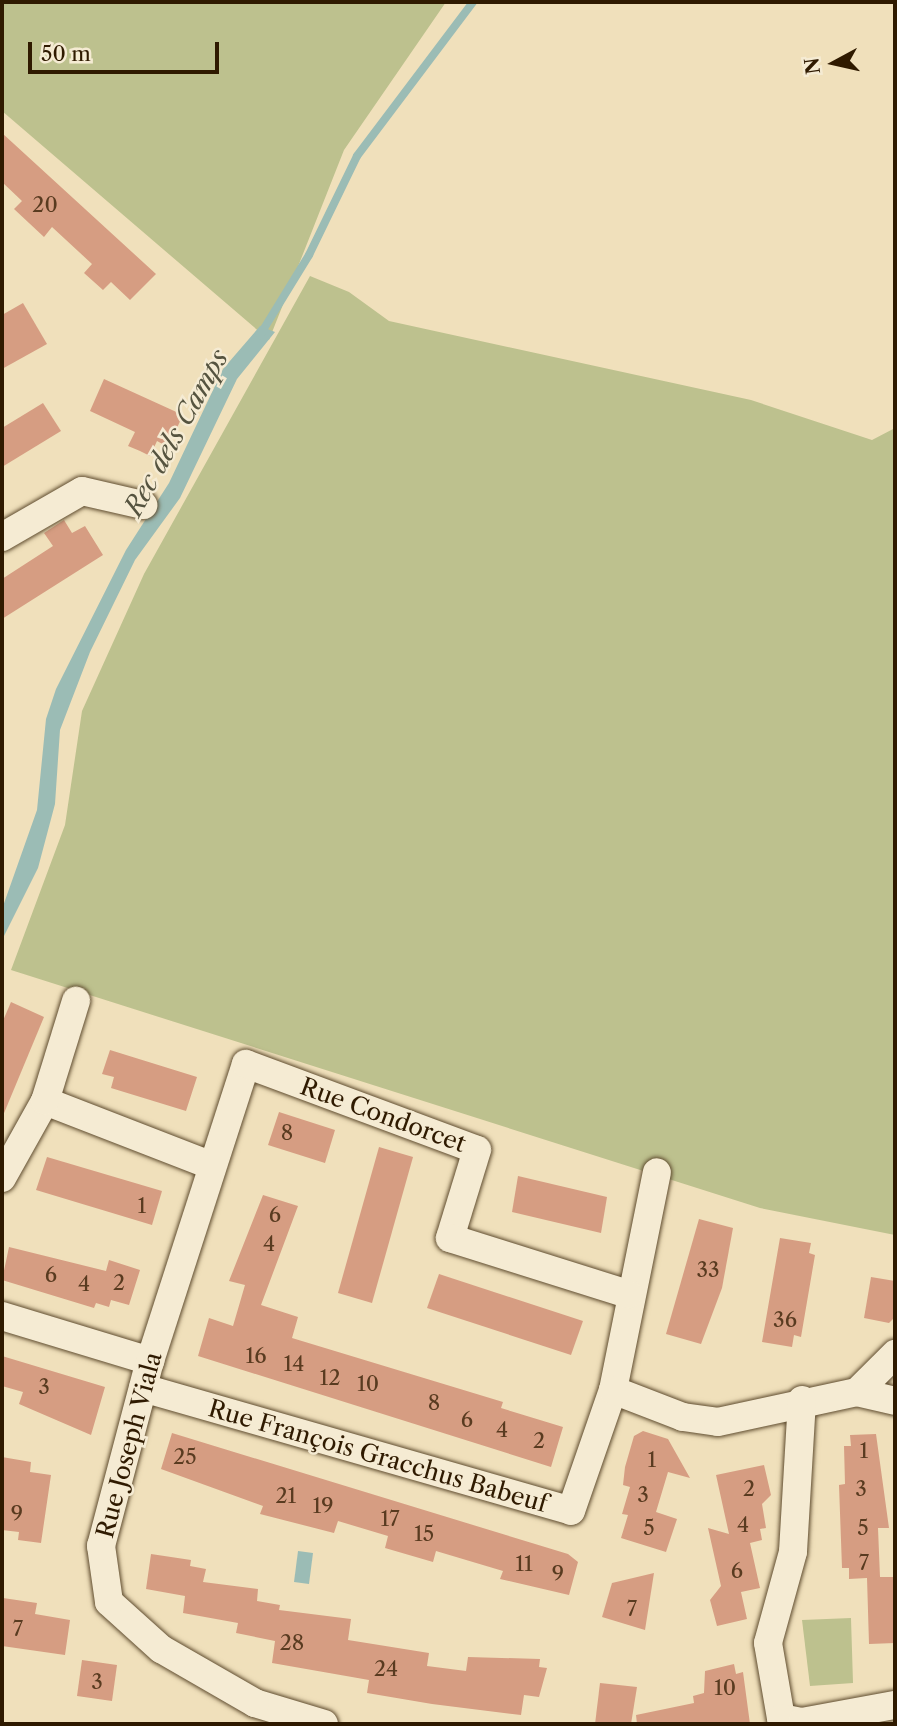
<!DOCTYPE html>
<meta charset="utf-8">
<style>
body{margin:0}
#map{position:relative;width:897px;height:1726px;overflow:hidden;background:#f0e0bb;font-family:"Libre Caslon Text",serif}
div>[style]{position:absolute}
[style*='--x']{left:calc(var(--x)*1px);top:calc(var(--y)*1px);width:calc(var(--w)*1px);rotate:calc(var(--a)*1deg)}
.green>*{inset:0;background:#bdc18e}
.water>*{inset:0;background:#9bbcb5}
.stream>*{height:8px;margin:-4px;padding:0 4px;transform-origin:4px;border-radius:4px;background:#9bbcb5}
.building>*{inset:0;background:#d69d82}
.roads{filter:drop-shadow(0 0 2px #5f4c2f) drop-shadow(0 0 2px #5f4c2f)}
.street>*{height:28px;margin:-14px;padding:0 14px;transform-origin:14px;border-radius:14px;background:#f5ebd3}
span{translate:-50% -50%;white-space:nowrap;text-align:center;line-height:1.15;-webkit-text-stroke:5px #f5ebd3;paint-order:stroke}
.number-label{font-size:21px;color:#593b20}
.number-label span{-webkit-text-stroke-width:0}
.street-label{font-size:24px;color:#2f1a00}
.water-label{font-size:26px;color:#55533f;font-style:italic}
.frame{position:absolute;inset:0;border:4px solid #2f1a00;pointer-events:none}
.north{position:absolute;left:799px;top:28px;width:70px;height:70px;-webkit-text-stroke:5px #f5ebd3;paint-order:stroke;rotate:262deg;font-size:19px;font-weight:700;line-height:28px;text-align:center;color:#2f1a00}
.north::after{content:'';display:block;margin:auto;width:24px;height:32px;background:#2f1a00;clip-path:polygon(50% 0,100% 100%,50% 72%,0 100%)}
.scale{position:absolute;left:28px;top:42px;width:191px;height:32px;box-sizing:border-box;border:4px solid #2f1a00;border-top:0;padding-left:9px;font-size:21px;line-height:24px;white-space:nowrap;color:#2f1a00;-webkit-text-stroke:5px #f5ebd3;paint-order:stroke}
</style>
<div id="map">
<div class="green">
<div style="clip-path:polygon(2px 2px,446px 2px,344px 150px,269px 340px,2px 111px)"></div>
<div style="clip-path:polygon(310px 276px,349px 292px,389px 321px,751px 400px,872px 440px,895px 428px,895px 1235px,760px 1208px,11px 970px,65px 825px,82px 711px,144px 574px)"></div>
<div style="clip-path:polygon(851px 1618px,853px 1683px,810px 1686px,802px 1620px)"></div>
</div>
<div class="water">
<div style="clip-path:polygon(260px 326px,275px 332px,237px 379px,180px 498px,135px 560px,90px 652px,60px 730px,55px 804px,38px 868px,2px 940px,2px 909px,37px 810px,46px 719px,56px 689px,126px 550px,169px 483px,223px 369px)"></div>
<div style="clip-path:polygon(298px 1551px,313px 1553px,309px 1584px,294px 1582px)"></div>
</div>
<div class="stream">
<div style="--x:260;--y:335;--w:94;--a:-58.5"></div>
<div style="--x:309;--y:255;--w:110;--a:-64.1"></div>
<div style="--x:357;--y:156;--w:193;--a:-53"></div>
</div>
<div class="building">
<div style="clip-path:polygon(2px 133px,156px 274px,130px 300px,111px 282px,103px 290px,84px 273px,92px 264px,52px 227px,44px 237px,14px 209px,22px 201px,2px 182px)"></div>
<div style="clip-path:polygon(23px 303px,47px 344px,2px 369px,2px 315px)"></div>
<div style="clip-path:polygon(104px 379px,183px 415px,168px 447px,157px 441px,150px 456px,140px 451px,128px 446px,135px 432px,90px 411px)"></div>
<div style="clip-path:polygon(43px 403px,61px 431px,2px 467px,2px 428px)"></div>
<div style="clip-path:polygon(64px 520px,72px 533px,85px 526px,103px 555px,2px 619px,2px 579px,53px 546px,44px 533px)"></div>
<div style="clip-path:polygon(11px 1002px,44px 1017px,2px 1118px,2px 1023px)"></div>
<div style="clip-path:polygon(110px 1050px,197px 1077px,186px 1111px,111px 1088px,114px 1077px,102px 1074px)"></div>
<div style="clip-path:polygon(279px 1112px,335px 1130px,325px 1163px,268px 1145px)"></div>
<div style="clip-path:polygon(379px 1147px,413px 1157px,372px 1303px,338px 1293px)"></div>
<div style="clip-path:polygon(47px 1157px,162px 1191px,152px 1225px,36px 1190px)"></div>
<div style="clip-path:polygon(518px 1176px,607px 1197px,601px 1233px,512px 1212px)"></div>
<div style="clip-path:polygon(263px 1195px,298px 1206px,261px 1305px,298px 1317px,292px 1338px,503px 1402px,501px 1408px,563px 1427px,551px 1467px,198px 1356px,209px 1318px,233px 1326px,245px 1285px,229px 1281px)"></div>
<div style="clip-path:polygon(699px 1219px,733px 1228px,722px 1288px,701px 1344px,666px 1334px)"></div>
<div style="clip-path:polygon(780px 1238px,811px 1243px,809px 1253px,815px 1255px,801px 1337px,794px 1335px,792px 1347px,762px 1342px)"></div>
<div style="clip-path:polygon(9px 1247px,106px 1271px,109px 1260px,140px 1270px,129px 1305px,111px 1300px,109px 1307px,96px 1303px,94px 1308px,2px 1280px)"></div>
<div style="clip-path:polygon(439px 1274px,583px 1321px,571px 1355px,427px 1308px)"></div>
<div style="clip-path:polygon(871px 1277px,895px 1281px,895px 1317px,889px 1323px,864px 1318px)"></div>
<div style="clip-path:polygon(2px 1356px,105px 1387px,91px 1435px,19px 1404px,23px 1392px,2px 1386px)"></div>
<div style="clip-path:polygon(643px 1431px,668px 1439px,690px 1478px,668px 1472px,656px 1512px,677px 1519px,666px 1552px,621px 1538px,628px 1515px,622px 1514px,630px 1487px,623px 1485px,625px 1467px,634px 1436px)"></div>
<div style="clip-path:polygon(172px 1433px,568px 1554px,578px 1562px,569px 1595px,500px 1579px,503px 1571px,436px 1551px,433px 1562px,385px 1548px,388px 1536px,338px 1521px,334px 1533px,260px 1514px,263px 1506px,161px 1469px)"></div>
<div style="clip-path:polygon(876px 1434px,889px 1528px,878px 1528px,880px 1577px,895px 1577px,895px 1643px,869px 1644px,867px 1578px,849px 1579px,849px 1568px,842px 1568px,839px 1485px,845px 1484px,844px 1446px,851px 1446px,850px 1435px)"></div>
<div style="clip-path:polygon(2px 1457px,31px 1462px,30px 1472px,51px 1475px,41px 1543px,18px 1540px,19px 1532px,2px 1530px)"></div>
<div style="clip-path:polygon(764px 1465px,771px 1495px,762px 1504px,766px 1528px,760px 1529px,762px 1540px,750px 1543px,760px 1588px,741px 1592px,747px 1619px,717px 1626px,710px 1600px,721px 1586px,708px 1528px,729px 1534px,716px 1475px)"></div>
<div style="clip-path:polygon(151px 1554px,191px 1560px,190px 1566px,206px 1569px,203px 1582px,258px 1589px,257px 1601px,280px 1605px,279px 1610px,351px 1619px,348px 1640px,429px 1653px,427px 1666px,466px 1671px,468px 1657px,540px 1659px,539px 1667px,547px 1668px,539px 1697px,524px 1695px,521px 1715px,432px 1704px,367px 1693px,369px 1680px,272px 1663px,275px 1641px,236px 1633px,238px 1623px,183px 1613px,185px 1596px,146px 1589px)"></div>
<div style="clip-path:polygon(654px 1573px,645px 1630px,602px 1617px,612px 1583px)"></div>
<div style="clip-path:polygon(3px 1598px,37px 1603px,35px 1614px,70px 1620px,65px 1655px,2px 1646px)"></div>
<div style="clip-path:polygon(82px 1660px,117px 1665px,112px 1701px,77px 1696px)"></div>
<div style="clip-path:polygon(734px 1664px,736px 1674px,743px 1672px,750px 1724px,637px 1724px,636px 1715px,694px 1703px,693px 1696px,704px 1693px,705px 1671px)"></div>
<div style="clip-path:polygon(600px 1683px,637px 1687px,631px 1724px,595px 1724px)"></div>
</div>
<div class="roads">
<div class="street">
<div style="--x:2;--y:537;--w:92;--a:-29.9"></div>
<div style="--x:82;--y:491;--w:63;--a:12.9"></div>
<div style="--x:45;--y:1101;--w:177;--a:21.2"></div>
<div style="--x:2;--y:1178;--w:88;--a:-60.8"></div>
<div style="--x:45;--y:1101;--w:105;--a:-72.8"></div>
<div style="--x:2;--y:1316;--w:155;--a:16.9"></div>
<div style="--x:143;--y:1388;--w:445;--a:16"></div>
<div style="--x:571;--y:1511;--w:128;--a:-70.9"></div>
<div style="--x:613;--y:1390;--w:222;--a:-78.6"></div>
<div style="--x:613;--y:1390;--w:75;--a:21.1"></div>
<div style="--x:683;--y:1417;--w:35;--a:8"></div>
<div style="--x:718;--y:1422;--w:142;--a:-12.2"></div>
<div style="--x:857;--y:1392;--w:39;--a:13"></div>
<div style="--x:857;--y:1392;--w:54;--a:-45"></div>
<div style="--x:802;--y:1400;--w:152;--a:93.4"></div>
<div style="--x:793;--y:1552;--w:94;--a:105.4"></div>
<div style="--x:768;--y:1643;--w:76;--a:80.2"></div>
<div style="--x:781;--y:1718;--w:21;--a:11"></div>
<div style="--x:802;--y:1722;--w:95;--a:-10.4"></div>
<div style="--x:324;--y:1724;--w:72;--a:-163.1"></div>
<div style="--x:255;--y:1703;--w:108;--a:-150.1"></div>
<div style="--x:161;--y:1649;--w:70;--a:-137.9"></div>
<div style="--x:109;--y:1602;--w:57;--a:-98.1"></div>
<div style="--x:101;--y:1546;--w:191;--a:-75.2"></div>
<div style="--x:150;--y:1361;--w:312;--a:-72.1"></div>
<div style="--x:246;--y:1064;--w:246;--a:20.4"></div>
<div style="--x:477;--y:1150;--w:92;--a:107.1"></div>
<div style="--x:450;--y:1238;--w:187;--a:17.5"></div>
</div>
</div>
<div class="number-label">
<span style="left:45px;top:205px">20</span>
<span style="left:287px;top:1133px">8</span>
<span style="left:142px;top:1206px">1</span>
<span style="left:275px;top:1215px">6</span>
<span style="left:269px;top:1244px">4</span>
<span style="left:708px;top:1270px">33</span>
<span style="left:51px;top:1275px">6</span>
<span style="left:119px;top:1283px">2</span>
<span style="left:84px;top:1284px">4</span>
<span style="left:785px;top:1320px">36</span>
<span style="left:256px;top:1356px">16</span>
<span style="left:294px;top:1364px">14</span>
<span style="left:330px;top:1378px">12</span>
<span style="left:368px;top:1384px">10</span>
<span style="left:44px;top:1387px">3</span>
<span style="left:434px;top:1403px">8</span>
<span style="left:467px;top:1420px">6</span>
<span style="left:502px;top:1430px">4</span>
<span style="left:539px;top:1441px">2</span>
<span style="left:864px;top:1451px">1</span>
<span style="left:185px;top:1457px">25</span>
<span style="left:652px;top:1460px">1</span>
<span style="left:749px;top:1489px">2</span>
<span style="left:861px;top:1489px">3</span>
<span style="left:643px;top:1495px">3</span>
<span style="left:286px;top:1496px">21</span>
<span style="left:323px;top:1506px">19</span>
<span style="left:17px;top:1514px">9</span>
<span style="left:390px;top:1519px">17</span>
<span style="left:743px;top:1525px">4</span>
<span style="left:649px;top:1528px">5</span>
<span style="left:863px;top:1528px">5</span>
<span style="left:424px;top:1534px">15</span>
<span style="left:864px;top:1563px">7</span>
<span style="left:524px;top:1564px">11</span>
<span style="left:737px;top:1571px">6</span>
<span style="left:558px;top:1574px">9</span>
<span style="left:632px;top:1609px">7</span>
<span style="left:18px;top:1629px">7</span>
<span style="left:292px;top:1643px">28</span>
<span style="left:386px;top:1669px">24</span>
<span style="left:97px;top:1682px">3</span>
<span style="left:725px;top:1688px">10</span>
</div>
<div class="street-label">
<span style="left:383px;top:1115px;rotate:20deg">Rue Condorcet</span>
<span style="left:129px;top:1445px;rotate:-75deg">Rue Joseph Viala</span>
<span style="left:378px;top:1456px;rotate:16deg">Rue François Gracchus Babeuf</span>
</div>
<div class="water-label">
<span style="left:177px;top:433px;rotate:-61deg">Rec dels Camps</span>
</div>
<div class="frame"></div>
<div class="north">N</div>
<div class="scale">50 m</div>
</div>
